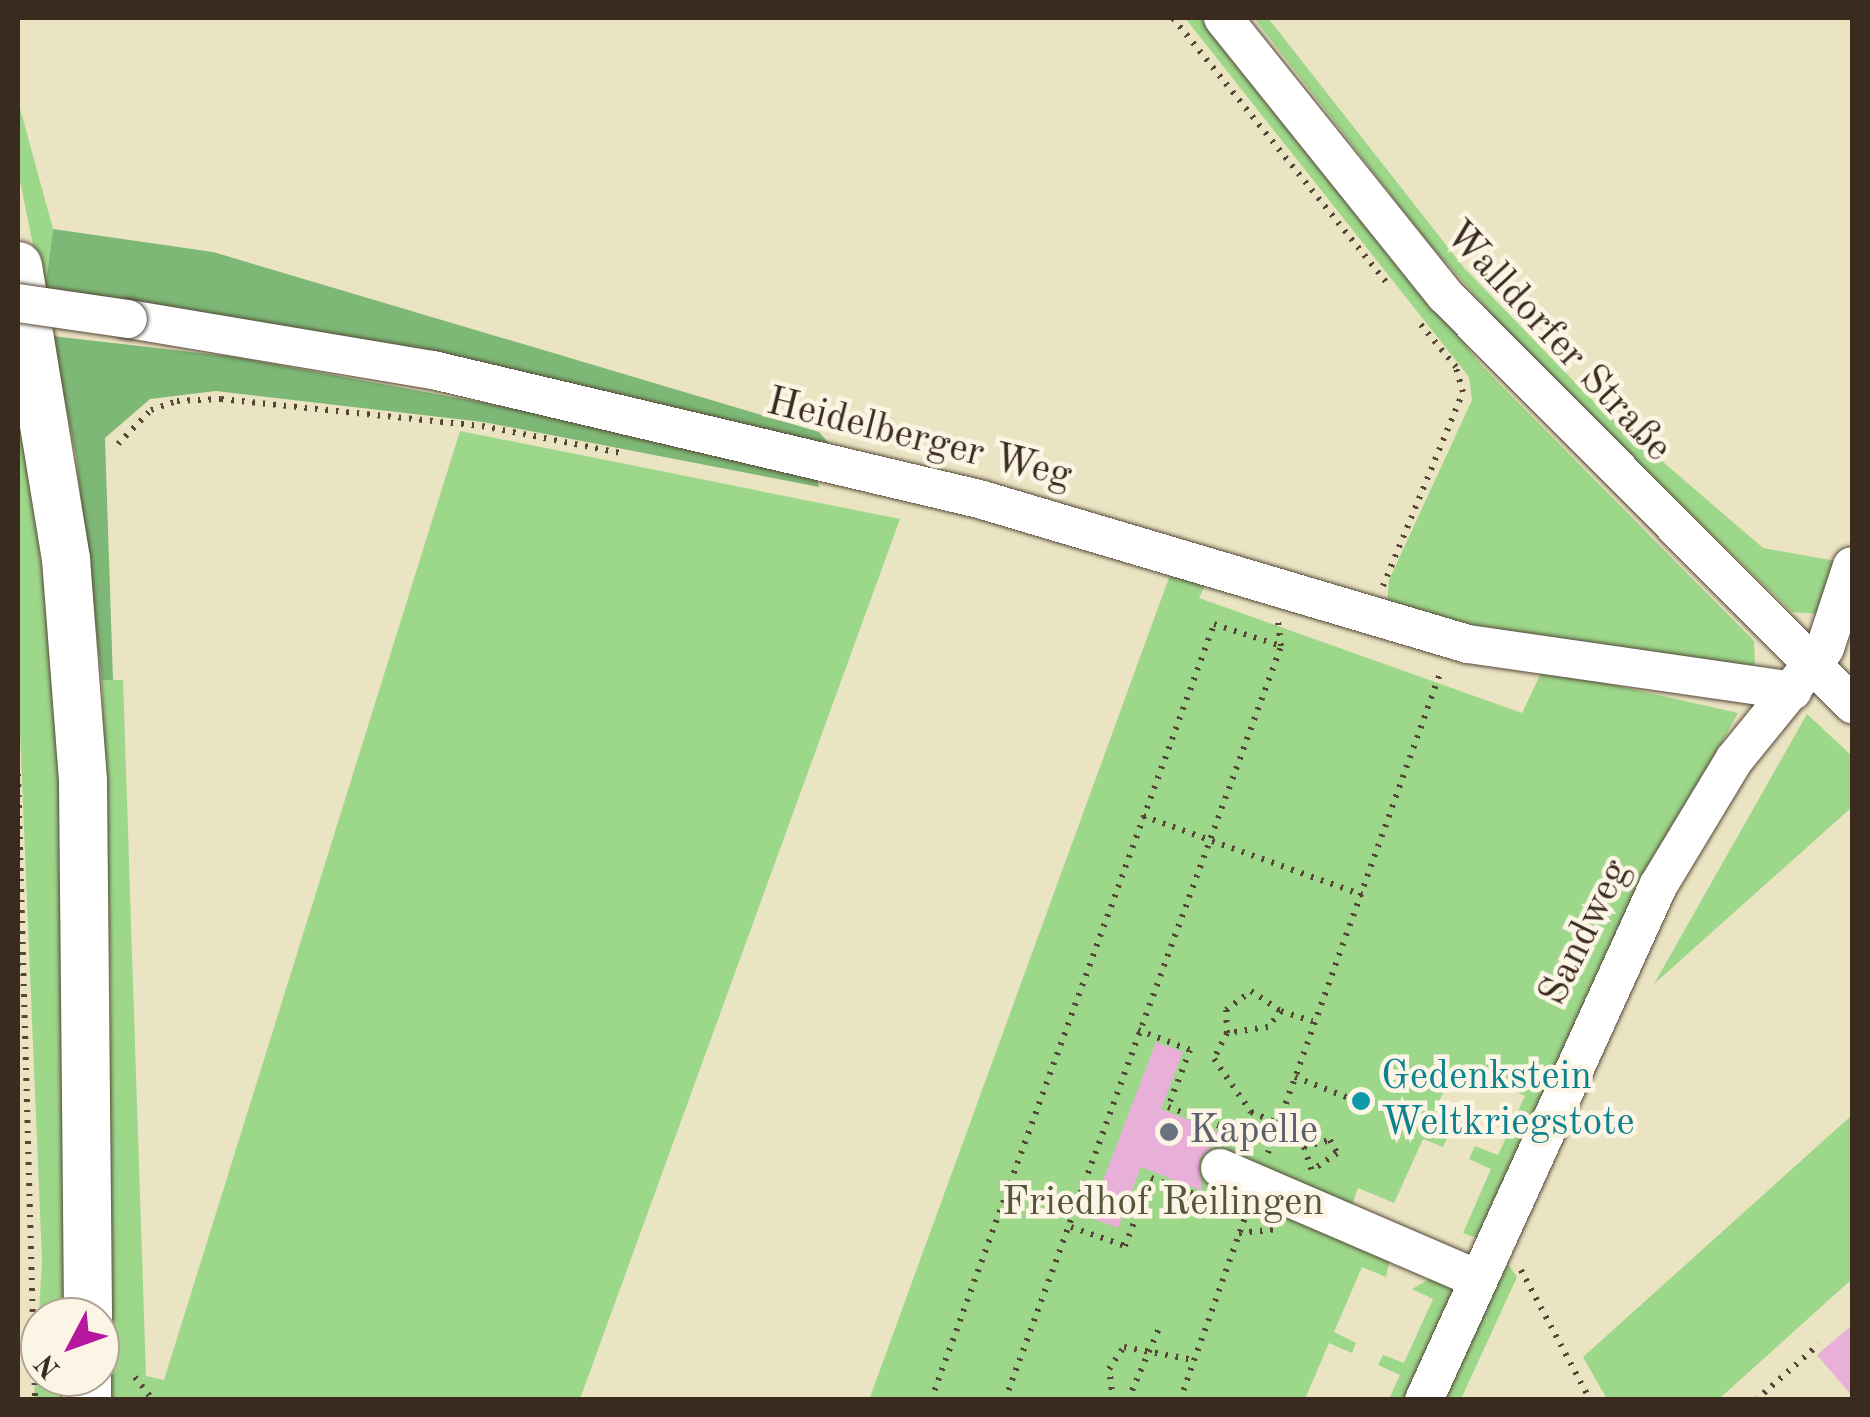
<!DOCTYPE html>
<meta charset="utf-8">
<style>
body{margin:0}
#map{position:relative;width:1870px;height:1417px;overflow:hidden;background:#ebe4c3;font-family:"Old Standard TT",serif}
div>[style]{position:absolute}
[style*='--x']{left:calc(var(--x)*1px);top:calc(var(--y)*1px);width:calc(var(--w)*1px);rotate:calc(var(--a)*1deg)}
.green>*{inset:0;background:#9dd78a}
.forest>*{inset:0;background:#7eb876}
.building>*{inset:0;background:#e8afd9}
.path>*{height:6px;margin-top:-3px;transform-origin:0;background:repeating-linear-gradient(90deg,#554637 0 2.5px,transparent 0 10.5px)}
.roads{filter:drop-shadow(0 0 2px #554637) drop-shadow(0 0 2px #554637)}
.minor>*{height:38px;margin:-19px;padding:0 19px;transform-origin:19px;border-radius:19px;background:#fff}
.major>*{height:48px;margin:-24px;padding:0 24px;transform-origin:24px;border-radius:24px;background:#fff}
.bridges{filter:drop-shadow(0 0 2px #554637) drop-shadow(0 0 2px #554637)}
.minor-bridge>*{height:38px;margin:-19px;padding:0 19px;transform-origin:19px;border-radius:19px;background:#fff}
.dots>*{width:28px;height:28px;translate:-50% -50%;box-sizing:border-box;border:5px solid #fcf5e5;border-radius:50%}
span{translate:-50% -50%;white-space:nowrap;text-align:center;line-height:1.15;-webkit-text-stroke:9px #fcf5e5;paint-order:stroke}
.street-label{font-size:40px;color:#3b2a1e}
.culture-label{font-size:40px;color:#0d838f}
.left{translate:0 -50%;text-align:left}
.worship-label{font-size:40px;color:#5b616d}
.park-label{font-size:40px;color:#545539}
.frame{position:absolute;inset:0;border:20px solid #3b2a1e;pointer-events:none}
.north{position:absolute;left:20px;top:1297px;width:100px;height:100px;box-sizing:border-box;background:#fcf5e5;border:2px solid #afa495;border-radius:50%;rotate:229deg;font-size:28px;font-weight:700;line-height:40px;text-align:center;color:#3b2a1e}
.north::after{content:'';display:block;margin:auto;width:35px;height:45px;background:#b5179e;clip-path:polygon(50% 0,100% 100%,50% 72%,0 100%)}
</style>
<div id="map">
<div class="green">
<div style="clip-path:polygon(1185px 18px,1201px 18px,1482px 366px,1754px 641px,1755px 663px,1748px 669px,1458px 625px,1387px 603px,1389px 580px,1472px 400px,1469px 377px)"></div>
<div style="clip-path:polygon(1254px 18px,1268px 18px,1465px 269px,1598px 406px,1763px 548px,1842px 562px,1820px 614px,1792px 612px,1527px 355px,1423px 236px)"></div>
<div style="clip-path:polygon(18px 101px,53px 229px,44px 299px,18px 171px)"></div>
<div style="clip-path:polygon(18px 371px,64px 753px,70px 1317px,40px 1317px,40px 1377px,69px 1377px,69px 1399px,34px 1399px,42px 1261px,18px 684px)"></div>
<div style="clip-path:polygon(460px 431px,900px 519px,580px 1399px,105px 1399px,111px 995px,102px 680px,123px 680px,146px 1376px,164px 1380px)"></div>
<div style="clip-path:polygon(1174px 564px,1210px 574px,1199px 598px,1522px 713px,1543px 669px,1738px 713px,1645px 881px,1482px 1240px,1463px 1233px,1491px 1169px,1469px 1159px,1475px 1146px,1498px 1155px,1525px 1096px,1456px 1064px,1429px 1124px,1449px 1134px,1443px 1147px,1423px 1139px,1394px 1203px,1358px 1188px,1343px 1230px,1390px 1260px,1386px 1277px,1362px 1267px,1334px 1332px,1356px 1343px,1352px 1353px,1329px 1343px,1305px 1399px,869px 1400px)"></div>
<div style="clip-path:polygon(1807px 714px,1852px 756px,1852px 807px,1654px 984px)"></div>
<div style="clip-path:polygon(1852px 1115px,1852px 1279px,1719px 1399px,1607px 1399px,1583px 1357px)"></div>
<div style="clip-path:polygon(1505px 1260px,1517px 1277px,1461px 1399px,1434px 1400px)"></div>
<div style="clip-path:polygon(1435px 1276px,1455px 1290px,1413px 1399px,1389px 1399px,1400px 1375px,1378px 1365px,1383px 1355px,1404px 1363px,1433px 1299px,1412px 1289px)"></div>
</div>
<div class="forest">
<div style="clip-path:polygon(53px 229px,213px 252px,819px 432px,830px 445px,44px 299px)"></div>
<div style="clip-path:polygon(52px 336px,235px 357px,568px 418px,815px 471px,819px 487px,483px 422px,216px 391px,150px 399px,105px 438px,113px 680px,102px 680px,76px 456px)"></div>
</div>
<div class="building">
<div style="clip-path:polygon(1156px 1042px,1183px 1052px,1161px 1109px,1224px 1134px,1199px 1160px,1202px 1191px,1141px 1167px,1118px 1228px,1089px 1217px)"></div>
<div style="clip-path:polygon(1852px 1325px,1852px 1396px,1817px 1355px)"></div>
</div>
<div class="path">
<div style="--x:1173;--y:18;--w:341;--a:51.1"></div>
<div style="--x:118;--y:444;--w:47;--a:-45.9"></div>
<div style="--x:151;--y:410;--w:28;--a:-19"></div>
<div style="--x:177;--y:401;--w:44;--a:-2.6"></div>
<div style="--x:221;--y:399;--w:262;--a:5.9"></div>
<div style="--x:482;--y:426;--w:142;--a:11"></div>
<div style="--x:1383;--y:586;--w:210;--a:-67.6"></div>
<div style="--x:1463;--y:392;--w:26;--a:-106"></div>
<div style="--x:1456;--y:367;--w:61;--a:-129.7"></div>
<div style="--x:18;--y:774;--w:626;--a:88.44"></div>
<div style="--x:1143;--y:816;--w:233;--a:19.8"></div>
<div style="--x:1281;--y:1011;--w:33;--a:18"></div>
<div style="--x:1138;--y:1030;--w:56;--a:21"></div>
<div style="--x:1190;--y:1050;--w:61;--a:111.1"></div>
<div style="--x:1168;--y:1107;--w:70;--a:20"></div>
<div style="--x:1234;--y:1131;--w:7;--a:117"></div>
<div style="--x:1227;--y:1033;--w:23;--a:-92"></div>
<div style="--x:1226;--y:1010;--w:31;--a:-37"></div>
<div style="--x:1251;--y:991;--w:36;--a:34"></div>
<div style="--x:1281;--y:1011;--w:21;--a:129"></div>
<div style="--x:1268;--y:1027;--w:41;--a:171.7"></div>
<div style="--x:1227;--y:1033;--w:29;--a:117"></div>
<div style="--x:1214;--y:1059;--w:65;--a:55.1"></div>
<div style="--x:1251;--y:1112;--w:36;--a:23"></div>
<div style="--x:1284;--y:1126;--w:29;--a:46"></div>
<div style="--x:1304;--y:1147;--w:28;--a:72"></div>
<div style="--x:1295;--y:1077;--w:60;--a:21.4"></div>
<div style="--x:1304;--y:1147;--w:27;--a:-15"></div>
<div style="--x:1330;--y:1140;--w:15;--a:62"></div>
<div style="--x:1337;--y:1153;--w:29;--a:145"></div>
<div style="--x:1268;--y:1153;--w:512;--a:-70.26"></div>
<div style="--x:1071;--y:1227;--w:57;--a:19.4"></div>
<div style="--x:1125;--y:1246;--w:73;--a:-69.1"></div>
<div style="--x:1151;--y:1178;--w:49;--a:20.3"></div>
<div style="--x:1239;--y:1233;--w:42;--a:-5.4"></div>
<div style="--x:1521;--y:1270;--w:147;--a:62"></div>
<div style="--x:135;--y:1377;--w:29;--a:52"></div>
<div style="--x:931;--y:1400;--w:826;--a:-69.96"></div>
<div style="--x:1214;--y:624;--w:71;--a:18.2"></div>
<div style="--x:1005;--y:1400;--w:803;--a:-69.89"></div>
<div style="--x:1281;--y:646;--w:25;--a:-97"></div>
<div style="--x:1113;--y:1400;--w:31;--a:-97"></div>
<div style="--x:1109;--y:1369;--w:27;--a:-56"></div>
<div style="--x:1124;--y:1347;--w:71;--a:10.5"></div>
<div style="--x:1128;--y:1400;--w:78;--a:-66.7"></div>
<div style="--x:1180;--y:1400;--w:200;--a:-70.4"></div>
<div style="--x:1756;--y:1400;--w:84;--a:-41.6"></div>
</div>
<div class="roads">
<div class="minor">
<div style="--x:1223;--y:18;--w:356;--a:51.3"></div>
<div style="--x:1446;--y:296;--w:576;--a:45.14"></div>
<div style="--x:128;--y:319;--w:309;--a:9.5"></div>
<div style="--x:433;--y:370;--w:561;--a:13.29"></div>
<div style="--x:979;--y:499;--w:510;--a:16.52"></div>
<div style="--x:1468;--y:644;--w:328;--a:8.2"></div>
<div style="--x:1220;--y:1168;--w:281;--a:23.3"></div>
<div style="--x:1424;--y:1400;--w:565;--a:-65.52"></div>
<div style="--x:1658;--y:886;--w:147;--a:-58.9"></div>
<div style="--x:1734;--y:760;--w:144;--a:-50.9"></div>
<div style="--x:1825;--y:648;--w:86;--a:-71.8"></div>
</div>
<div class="major">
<div style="--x:18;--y:266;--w:297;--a:80.7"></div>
<div style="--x:66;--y:559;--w:224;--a:85.6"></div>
<div style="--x:83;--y:782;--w:535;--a:89.46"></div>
<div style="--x:87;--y:1400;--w:23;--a:-90"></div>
</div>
</div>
<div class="bridges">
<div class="minor-bridge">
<div style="--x:18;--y:303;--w:111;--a:8.3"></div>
</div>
</div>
<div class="dots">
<div style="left:1361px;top:1101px;background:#0f9aa8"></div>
<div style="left:1169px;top:1132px;background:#6b7280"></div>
</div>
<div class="street-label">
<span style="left:1557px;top:342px;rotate:47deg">Walldorfer Straße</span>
<span style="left:919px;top:440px;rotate:14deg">Heidelberger Weg</span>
<span style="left:1586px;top:933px;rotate:-64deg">Sandweg</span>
</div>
<div class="culture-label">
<span class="left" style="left:1381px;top:1101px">Gedenkstein<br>Weltkriegstote</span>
</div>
<div class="worship-label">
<span class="left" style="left:1189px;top:1132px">Kapelle</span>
</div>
<div class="park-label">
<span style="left:1163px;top:1204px">Friedhof Reilingen</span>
</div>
<div class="frame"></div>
<div class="north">N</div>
</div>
